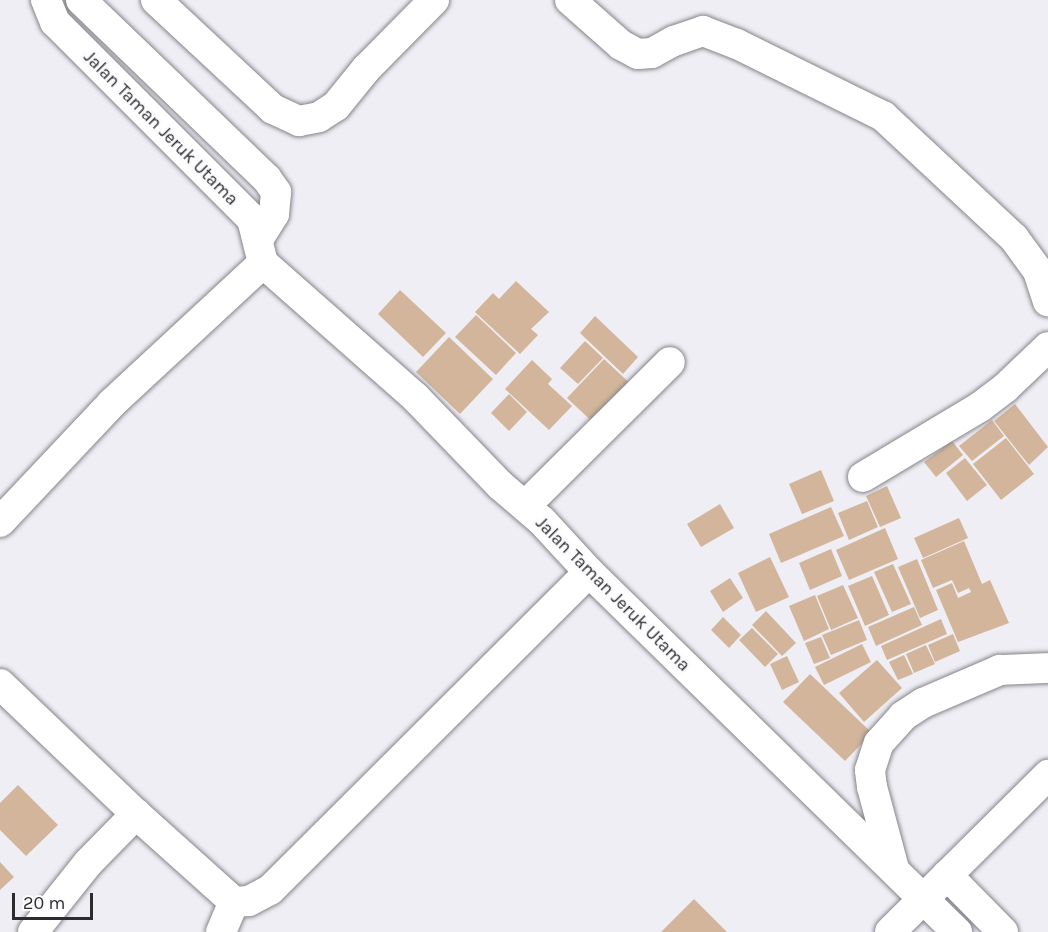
<!DOCTYPE html>
<style>
body{margin:0}
#map{position:relative;width:1048px;height:932px;overflow:hidden;background:#efeef5;font-family:Karla,sans-serif}
div>[style]{position:absolute}
[style*='--x']{left:calc(var(--x)*1px);top:calc(var(--y)*1px);width:calc(var(--w)*1px);rotate:calc(var(--a)*1deg)}
.building>*{inset:0;background:#d2b59a}
.roads{filter:drop-shadow(0 0 2px #85848a) drop-shadow(0 0 2px #85848a)}
.minor>*{height:30px;margin:-15px;padding:0 15px;transform-origin:15px;border-radius:15px;background:#fff}
span{translate:-50% -50%;white-space:nowrap;text-align:center;line-height:1.15;-webkit-text-stroke:6px #fcfcff;paint-order:stroke}
.street-label{font-size:18px;color:#2c2c2e}
.scale{position:absolute;left:12px;top:893px;width:81px;height:27px;box-sizing:border-box;border:3px solid #2c2c2e;border-top:0;padding-left:8px;font-size:18px;line-height:21px;white-space:nowrap;color:#2c2c2e;-webkit-text-stroke:4px #fcfcff;paint-order:stroke}
</style>
<div id="map">
<div class="building">
<div style="clip-path:polygon(516px 281px,549px 312px,531px 329px,538px 335px,520px 354px,475px 312px,493px 293px,499px 299px)"></div>
<div style="clip-path:polygon(400px 290px,446px 333px,423px 357px,378px 314px)"></div>
<div style="clip-path:polygon(476px 315px,516px 353px,496px 375px,455px 337px)"></div>
<div style="clip-path:polygon(595px 316px,638px 357px,623px 374px,580px 333px)"></div>
<div style="clip-path:polygon(449px 337px,493px 379px,460px 414px,416px 372px)"></div>
<div style="clip-path:polygon(585px 341px,603px 358px,578px 384px,560px 368px)"></div>
<div style="clip-path:polygon(604px 359px,636px 389px,599px 428px,567px 398px)"></div>
<div style="clip-path:polygon(532px 360px,552px 379px,548px 384px,572px 406px,549px 430px,505px 389px)"></div>
<div style="clip-path:polygon(509px 394px,527px 412px,509px 431px,491px 413px)"></div>
<div style="clip-path:polygon(1015px 404px,1048px 447px,1029px 465px,994px 421px)"></div>
<div style="clip-path:polygon(992px 420px,1004px 436px,972px 461px,959px 446px)"></div>
<div style="clip-path:polygon(1006px 438px,1034px 474px,1001px 500px,973px 464px)"></div>
<div style="clip-path:polygon(952px 441px,963px 455px,936px 477px,924px 462px)"></div>
<div style="clip-path:polygon(965px 458px,987px 485px,967px 501px,946px 473px)"></div>
<div style="clip-path:polygon(821px 470px,834px 501px,802px 514px,789px 484px)"></div>
<div style="clip-path:polygon(887px 486px,901px 518px,880px 527px,866px 496px)"></div>
<div style="clip-path:polygon(867px 501px,878px 527px,849px 540px,838px 513px)"></div>
<div style="clip-path:polygon(720px 504px,734px 528px,701px 547px,687px 524px)"></div>
<div style="clip-path:polygon(831px 507px,844px 536px,781px 563px,769px 534px)"></div>
<div style="clip-path:polygon(959px 518px,968px 538px,923px 558px,914px 538px)"></div>
<div style="clip-path:polygon(885px 528px,898px 559px,849px 580px,836px 550px)"></div>
<div style="clip-path:polygon(964px 541px,982px 584px,990px 580px,1009px 623px,958px 642px,936px 590px,952px 583px,958px 598px,971px 592px,969px 588px,958px 593px,952px 580px,933px 588px,921px 560px)"></div>
<div style="clip-path:polygon(831px 549px,842px 576px,810px 590px,799px 563px)"></div>
<div style="clip-path:polygon(770px 557px,789px 597px,756px 612px,738px 573px)"></div>
<div style="clip-path:polygon(917px 559px,938px 610px,920px 618px,898px 567px)"></div>
<div style="clip-path:polygon(893px 564px,911px 604px,892px 612px,874px 572px)"></div>
<div style="clip-path:polygon(872px 576px,889px 615px,865px 626px,848px 586px)"></div>
<div style="clip-path:polygon(730px 578px,743px 598px,723px 612px,710px 591px)"></div>
<div style="clip-path:polygon(843px 585px,858px 618px,831px 630px,817px 596px)"></div>
<div style="clip-path:polygon(815px 595px,829px 629px,804px 641px,789px 606px)"></div>
<div style="clip-path:polygon(914px 607px,922px 625px,876px 646px,868px 627px)"></div>
<div style="clip-path:polygon(766px 611px,796px 643px,782px 656px,752px 625px)"></div>
<div style="clip-path:polygon(723px 617px,741px 635px,729px 648px,711px 630px)"></div>
<div style="clip-path:polygon(941px 619px,947px 634px,887px 660px,881px 646px)"></div>
<div style="clip-path:polygon(859px 620px,867px 640px,831px 655px,822px 635px)"></div>
<div style="clip-path:polygon(752px 628px,778px 654px,765px 667px,739px 640px)"></div>
<div style="clip-path:polygon(953px 634px,960px 651px,935px 662px,928px 645px)"></div>
<div style="clip-path:polygon(821px 637px,830px 658px,814px 664px,805px 643px)"></div>
<div style="clip-path:polygon(862px 644px,871px 662px,824px 685px,815px 667px)"></div>
<div style="clip-path:polygon(926px 645px,935px 664px,914px 673px,906px 654px)"></div>
<div style="clip-path:polygon(904px 655px,913px 674px,898px 680px,889px 662px)"></div>
<div style="clip-path:polygon(787px 656px,799px 682px,782px 690px,770px 664px)"></div>
<div style="clip-path:polygon(877px 660px,902px 688px,864px 722px,839px 693px)"></div>
<div style="clip-path:polygon(810px 674px,872px 733px,845px 761px,783px 702px)"></div>
<div style="clip-path:polygon(18px 785px,58px 825px,26px 856px,0 830px,0 803px)"></div>
<div style="clip-path:polygon(0 862px,14px 877px,0 890px)"></div>
<div style="clip-path:polygon(694px 899px,727px 932px,661px 932px)"></div>
</div>
<div class="roads">
<div class="minor">
<div style="--x:46;--y:0;--w:24;--a:68"></div>
<div style="--x:55;--y:22;--w:279;--a:45"></div>
<div style="--x:252;--y:219;--w:45;--a:76"></div>
<div style="--x:263;--y:263;--w:203;--a:41.4"></div>
<div style="--x:415;--y:397;--w:122;--a:46"></div>
<div style="--x:500;--y:485;--w:55;--a:40.6"></div>
<div style="--x:542;--y:521;--w:69;--a:47.3"></div>
<div style="--x:589;--y:572;--w:515;--a:44.37"></div>
<div style="--x:81;--y:0;--w:258;--a:43.9"></div>
<div style="--x:267;--y:179;--w:16;--a:55"></div>
<div style="--x:276;--y:192;--w:22;--a:95"></div>
<div style="--x:274;--y:214;--w:28;--a:122"></div>
<div style="--x:156;--y:0;--w:160;--a:43"></div>
<div style="--x:273;--y:109;--w:29;--a:25"></div>
<div style="--x:299;--y:121;--w:20;--a:-11"></div>
<div style="--x:319;--y:117;--w:20;--a:-33"></div>
<div style="--x:336;--y:106;--w:48;--a:-51"></div>
<div style="--x:366;--y:69;--w:97;--a:-45.4"></div>
<div style="--x:570;--y:0;--w:68;--a:41.4"></div>
<div style="--x:621;--y:45;--w:19;--a:28"></div>
<div style="--x:638;--y:54;--w:14;--a:-4"></div>
<div style="--x:652;--y:53;--w:25;--a:-29"></div>
<div style="--x:674;--y:41;--w:31;--a:-19"></div>
<div style="--x:703;--y:31;--w:36;--a:21"></div>
<div style="--x:737;--y:44;--w:163;--a:26.3"></div>
<div style="--x:883;--y:116;--w:179;--a:43"></div>
<div style="--x:1014;--y:238;--w:41;--a:54"></div>
<div style="--x:1038;--y:271;--w:32;--a:72"></div>
<div style="--x:863;--y:477;--w:136;--a:-30.9"></div>
<div style="--x:980;--y:407;--w:31;--a:-37"></div>
<div style="--x:1005;--y:388;--w:59;--a:-43.6"></div>
<div style="--x:525;--y:506;--w:204;--a:-44.8"></div>
<div style="--x:0;--y:522;--w:163;--a:-46.7"></div>
<div style="--x:112;--y:403;--w:206;--a:-42.8"></div>
<div style="--x:0;--y:684;--w:188;--a:43.7"></div>
<div style="--x:136;--y:814;--w:132;--a:41.9"></div>
<div style="--x:234;--y:902;--w:15;--a:-4"></div>
<div style="--x:249;--y:901;--w:24;--a:-28"></div>
<div style="--x:270;--y:890;--w:450;--a:-44.9"></div>
<div style="--x:894;--y:869;--w:85;--a:-105"></div>
<div style="--x:872;--y:787;--w:17;--a:-97"></div>
<div style="--x:870;--y:770;--w:28;--a:-72"></div>
<div style="--x:879;--y:743;--w:36;--a:-48"></div>
<div style="--x:903;--y:716;--w:24;--a:-33"></div>
<div style="--x:923;--y:703;--w:84;--a:-23.2"></div>
<div style="--x:1000;--y:670;--w:48;--a:-2.4"></div>
<div style="--x:947;--y:875;--w:80;--a:45.5"></div>
<div style="--x:33;--y:932;--w:88;--a:-51.4"></div>
<div style="--x:88;--y:863;--w:69;--a:-45.6"></div>
<div style="--x:221;--y:932;--w:33;--a:-67"></div>
<div style="--x:890;--y:932;--w:223;--a:-44.8"></div>
</div>
</div>
<div class="street-label">
<span style="left:161px;top:128px;rotate:45deg">Jalan Taman Jeruk Utama</span>
<span style="left:613px;top:594px;rotate:45deg">Jalan Taman Jeruk Utama</span>
</div>
<div class="scale">20 m</div>
</div>
